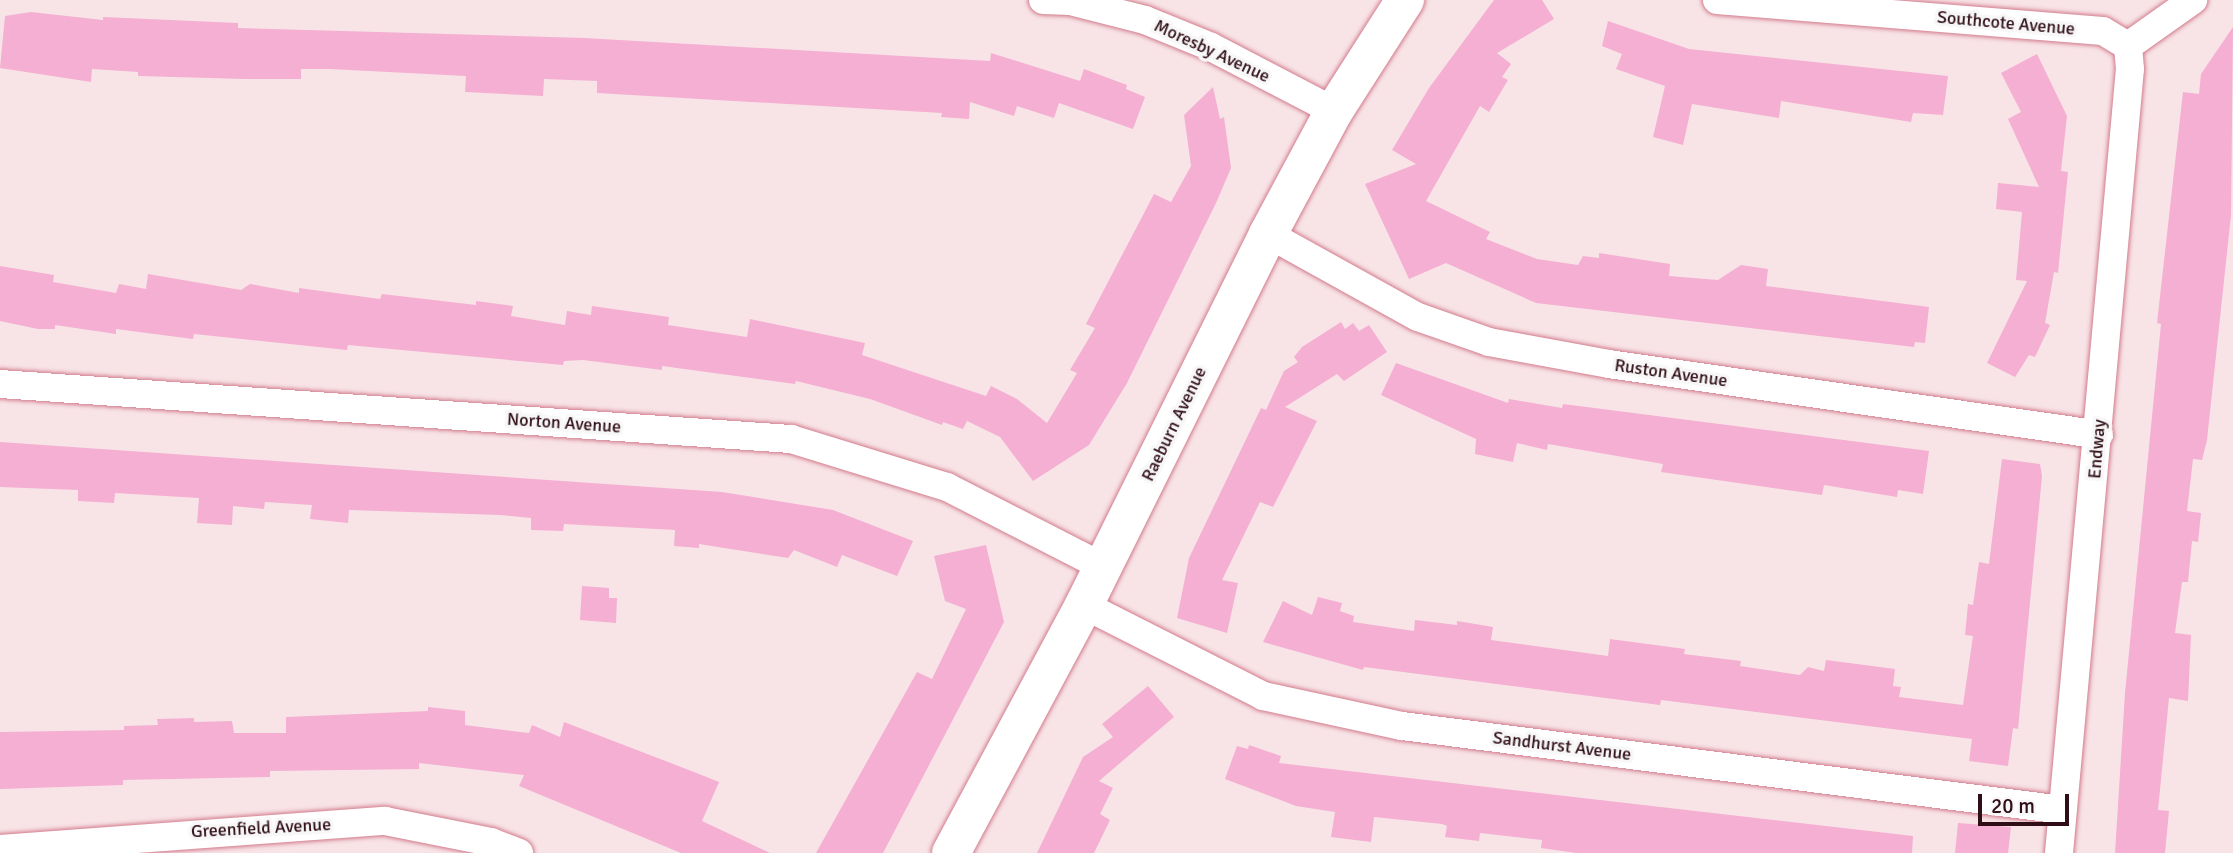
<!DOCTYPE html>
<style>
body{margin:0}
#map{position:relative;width:2233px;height:853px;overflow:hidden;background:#f8e4e7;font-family:Signika,sans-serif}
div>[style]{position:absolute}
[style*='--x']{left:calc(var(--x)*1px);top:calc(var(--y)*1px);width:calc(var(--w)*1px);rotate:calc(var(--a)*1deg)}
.building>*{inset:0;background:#f4afd2}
.roads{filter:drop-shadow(0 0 2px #d27b8c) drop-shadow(0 0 2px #d27b8c)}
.street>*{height:28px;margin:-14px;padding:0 14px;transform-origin:14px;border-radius:14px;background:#fff}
.secondary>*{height:38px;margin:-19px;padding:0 19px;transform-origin:19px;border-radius:19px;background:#fff}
span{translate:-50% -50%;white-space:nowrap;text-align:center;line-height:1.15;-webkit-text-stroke:7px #f7f7f7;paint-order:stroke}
.street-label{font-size:18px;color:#300e17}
.scale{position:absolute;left:1978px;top:794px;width:91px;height:32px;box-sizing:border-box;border:4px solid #300e17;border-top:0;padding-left:9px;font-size:21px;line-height:24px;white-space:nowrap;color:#300e17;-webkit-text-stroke:5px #f7f7f7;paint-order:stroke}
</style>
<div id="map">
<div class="building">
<div style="clip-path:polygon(1494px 0,1542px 0,1554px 19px,1497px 53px,1511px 64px,1502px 77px,1508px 80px,1489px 112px,1480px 106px,1426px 201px,1490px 232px,1486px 239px,1537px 259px,1578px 265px,1583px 256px,1599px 258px,1599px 253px,1670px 264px,1669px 276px,1718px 280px,1741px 265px,1768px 269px,1766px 286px,1929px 307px,1925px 343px,1915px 342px,1914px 347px,1536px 303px,1446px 263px,1409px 279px,1365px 184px,1416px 164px,1392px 150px,1429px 88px)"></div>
<div style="clip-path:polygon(31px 12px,103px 20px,103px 17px,238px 23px,238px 28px,584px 38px,990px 61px,991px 53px,1080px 81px,1084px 69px,1127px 85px,1126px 89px,1145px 97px,1133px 129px,1059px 103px,1054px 118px,1017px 106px,1014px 116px,970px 102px,969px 119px,941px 117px,942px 113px,597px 93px,597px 81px,544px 79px,543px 96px,465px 92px,466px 76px,330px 69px,301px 69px,301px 79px,245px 79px,138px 76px,138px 72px,92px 69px,91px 82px,0 68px,5px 16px)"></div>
<div style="clip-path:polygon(1608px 21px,1689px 49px,1948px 76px,1943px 115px,1913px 113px,1911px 122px,1781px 101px,1779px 118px,1692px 104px,1683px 145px,1653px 137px,1665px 86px,1616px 69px,1622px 54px,1602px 46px)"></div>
<div style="clip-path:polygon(2233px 27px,2231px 215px,2207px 440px,2202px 460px,2193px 459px,2187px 511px,2201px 513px,2198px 542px,2192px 541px,2188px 582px,2182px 582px,2175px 633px,2191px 635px,2188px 701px,2169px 698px,2158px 810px,2169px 811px,2165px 853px,2115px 853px,2125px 693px,2161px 324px,2157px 323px,2183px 92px,2199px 94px,2201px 74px)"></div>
<div style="clip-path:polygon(2037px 54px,2067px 116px,2061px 171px,2068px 172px,2058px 273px,2054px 272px,2045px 323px,2050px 325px,2035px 357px,2029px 355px,2015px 377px,1987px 363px,2027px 281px,2016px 280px,2022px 212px,1996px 209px,1998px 183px,2039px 187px,2008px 119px,2021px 112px,2001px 73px)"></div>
<div style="clip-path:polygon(1213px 87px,1220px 119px,1224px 117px,1231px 168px,1216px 203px,1127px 383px,1089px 445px,1033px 481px,1000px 437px,967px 421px,963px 429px,943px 422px,942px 425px,870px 399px,796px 381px,795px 384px,662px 366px,662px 370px,583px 360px,564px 361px,563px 365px,348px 345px,347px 350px,194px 334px,193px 339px,116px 329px,116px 334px,55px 325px,55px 329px,38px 329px,0 321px,0 266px,54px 275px,53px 282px,116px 293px,119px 284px,146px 289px,148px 274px,241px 290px,250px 284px,299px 293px,299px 288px,380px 299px,382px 294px,476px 305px,476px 301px,513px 306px,511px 316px,565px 325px,567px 311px,591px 315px,592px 306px,669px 317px,668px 325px,747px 337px,750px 319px,865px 343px,862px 355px,986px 396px,991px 386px,1017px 399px,1047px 423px,1077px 373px,1070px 370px,1095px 328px,1086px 324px,1154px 194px,1171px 202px,1191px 166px,1184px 115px)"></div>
<div style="clip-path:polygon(1341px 322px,1345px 329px,1353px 323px,1359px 331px,1369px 325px,1387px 352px,1344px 381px,1337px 374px,1285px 407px,1317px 421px,1273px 507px,1260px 502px,1222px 580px,1238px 583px,1227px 633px,1177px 618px,1189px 558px,1261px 408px,1266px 410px,1284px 371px,1298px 362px,1294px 357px,1302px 347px)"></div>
<div style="clip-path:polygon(1396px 363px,1508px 403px,1509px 399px,1562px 408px,1563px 404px,1929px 451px,1923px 494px,1898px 490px,1897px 497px,1824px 485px,1822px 495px,1661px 472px,1663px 464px,1548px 444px,1547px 450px,1517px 443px,1513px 462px,1475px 454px,1476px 439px,1381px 395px)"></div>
<div style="clip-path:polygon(0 442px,722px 492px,833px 510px,913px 541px,897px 576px,842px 555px,837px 567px,794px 550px,788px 558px,699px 544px,699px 548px,674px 546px,675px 530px,564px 524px,563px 531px,531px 530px,531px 518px,500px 515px,349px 510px,348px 523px,310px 519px,312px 505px,265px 502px,264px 509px,233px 506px,232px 525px,197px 523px,199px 498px,115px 493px,114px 503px,78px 501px,78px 490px,0 487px)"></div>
<div style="clip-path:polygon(2002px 459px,2040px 464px,2042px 476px,2018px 729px,2013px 728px,2008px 766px,1969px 761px,1972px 739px,1661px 700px,1660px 705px,1364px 667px,1363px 670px,1263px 642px,1283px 601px,1312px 615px,1318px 597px,1342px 603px,1340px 611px,1354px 616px,1353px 622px,1414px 631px,1415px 620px,1457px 625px,1457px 621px,1493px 627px,1491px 640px,1608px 656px,1610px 639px,1685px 649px,1684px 654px,1741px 661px,1740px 666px,1800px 675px,1808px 667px,1824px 671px,1826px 660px,1895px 669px,1893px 686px,1901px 687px,1899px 697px,1963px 705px,1973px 636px,1965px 635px,1968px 604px,1973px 605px,1979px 562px,1989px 564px)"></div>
<div style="clip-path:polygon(986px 545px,1004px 622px,883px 853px,816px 853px,917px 672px,932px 679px,966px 609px,945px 601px,934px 556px)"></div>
<div style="clip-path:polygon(582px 586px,609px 588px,609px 598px,617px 598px,616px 623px,580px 620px)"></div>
<div style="clip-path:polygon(1148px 686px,1174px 717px,1099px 781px,1113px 788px,1100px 814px,1110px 820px,1094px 853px,1037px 853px,1083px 757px,1113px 737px,1102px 724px)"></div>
<div style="clip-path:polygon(428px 707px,465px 711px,465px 725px,529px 733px,532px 725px,560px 737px,564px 722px,694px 772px,719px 782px,702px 821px,770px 853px,681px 853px,519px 786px,524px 775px,419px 763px,419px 769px,270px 771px,270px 777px,123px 780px,123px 785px,0 789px,0 732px,124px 730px,124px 726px,158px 725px,157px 719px,194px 718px,194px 722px,232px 721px,234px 733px,286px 733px,286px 717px,428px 711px)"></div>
<div style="clip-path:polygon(1249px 745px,1281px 756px,1279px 763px,1913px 836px,1912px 853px,1576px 853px,1541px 848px,1542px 840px,1480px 833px,1479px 841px,1445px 837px,1447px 826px,1442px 824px,1374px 817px,1371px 842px,1331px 837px,1335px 812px,1296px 806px,1225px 779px,1237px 746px,1248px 749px)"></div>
<div style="clip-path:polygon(1958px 823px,2011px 827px,2008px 853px,1955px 853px)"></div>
</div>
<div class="roads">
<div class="street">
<div style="--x:1043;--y:0;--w:27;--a:2"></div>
<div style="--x:1070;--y:1;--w:77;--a:14.2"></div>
<div style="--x:1145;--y:20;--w:71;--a:22.2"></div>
<div style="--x:1211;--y:47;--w:139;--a:27.5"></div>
<div style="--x:1717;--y:0;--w:387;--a:4.6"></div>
<div style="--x:2103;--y:31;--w:29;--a:31"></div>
<div style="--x:2128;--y:46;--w:80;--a:-35.3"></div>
<div style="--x:1268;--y:234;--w:171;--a:29"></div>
<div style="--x:1418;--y:317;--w:75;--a:19.4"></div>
<div style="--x:1489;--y:342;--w:122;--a:10.4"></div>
<div style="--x:1609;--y:364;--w:495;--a:8.2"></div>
<div style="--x:0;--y:384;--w:793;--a:3.98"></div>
<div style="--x:791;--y:439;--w:163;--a:17.1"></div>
<div style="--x:947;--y:487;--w:175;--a:27.1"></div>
<div style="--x:1084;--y:605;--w:201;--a:26.9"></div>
<div style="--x:1263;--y:696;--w:142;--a:12.2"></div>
<div style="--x:1402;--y:726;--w:666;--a:7.24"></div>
<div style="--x:0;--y:849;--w:386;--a:-4.2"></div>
<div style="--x:385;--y:821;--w:108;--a:11.2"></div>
<div style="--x:491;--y:842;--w:30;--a:21"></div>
<div style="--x:2059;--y:853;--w:787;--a:-84.83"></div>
<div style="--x:2130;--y:69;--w:23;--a:-95"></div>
</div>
<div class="secondary">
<div style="--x:951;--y:853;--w:281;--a:-61.8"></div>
<div style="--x:1084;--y:605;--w:414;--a:-63.6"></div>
<div style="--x:1268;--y:234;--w:140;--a:-61.8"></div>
<div style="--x:1334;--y:111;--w:132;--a:-57.4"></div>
</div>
</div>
<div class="street-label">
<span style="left:2006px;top:23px;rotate:5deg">Southcote Avenue</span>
<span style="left:1212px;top:51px;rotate:25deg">Moresby Avenue</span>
<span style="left:1671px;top:373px;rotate:8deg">Ruston Avenue</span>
<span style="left:564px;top:423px;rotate:4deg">Norton Avenue</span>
<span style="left:1174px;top:424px;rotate:-64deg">Raeburn Avenue</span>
<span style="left:2097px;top:449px;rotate:-85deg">Endway</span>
<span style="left:1562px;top:746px;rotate:7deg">Sandhurst Avenue</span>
<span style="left:261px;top:828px;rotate:-3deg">Greenfield Avenue</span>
</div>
<div class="scale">20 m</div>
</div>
